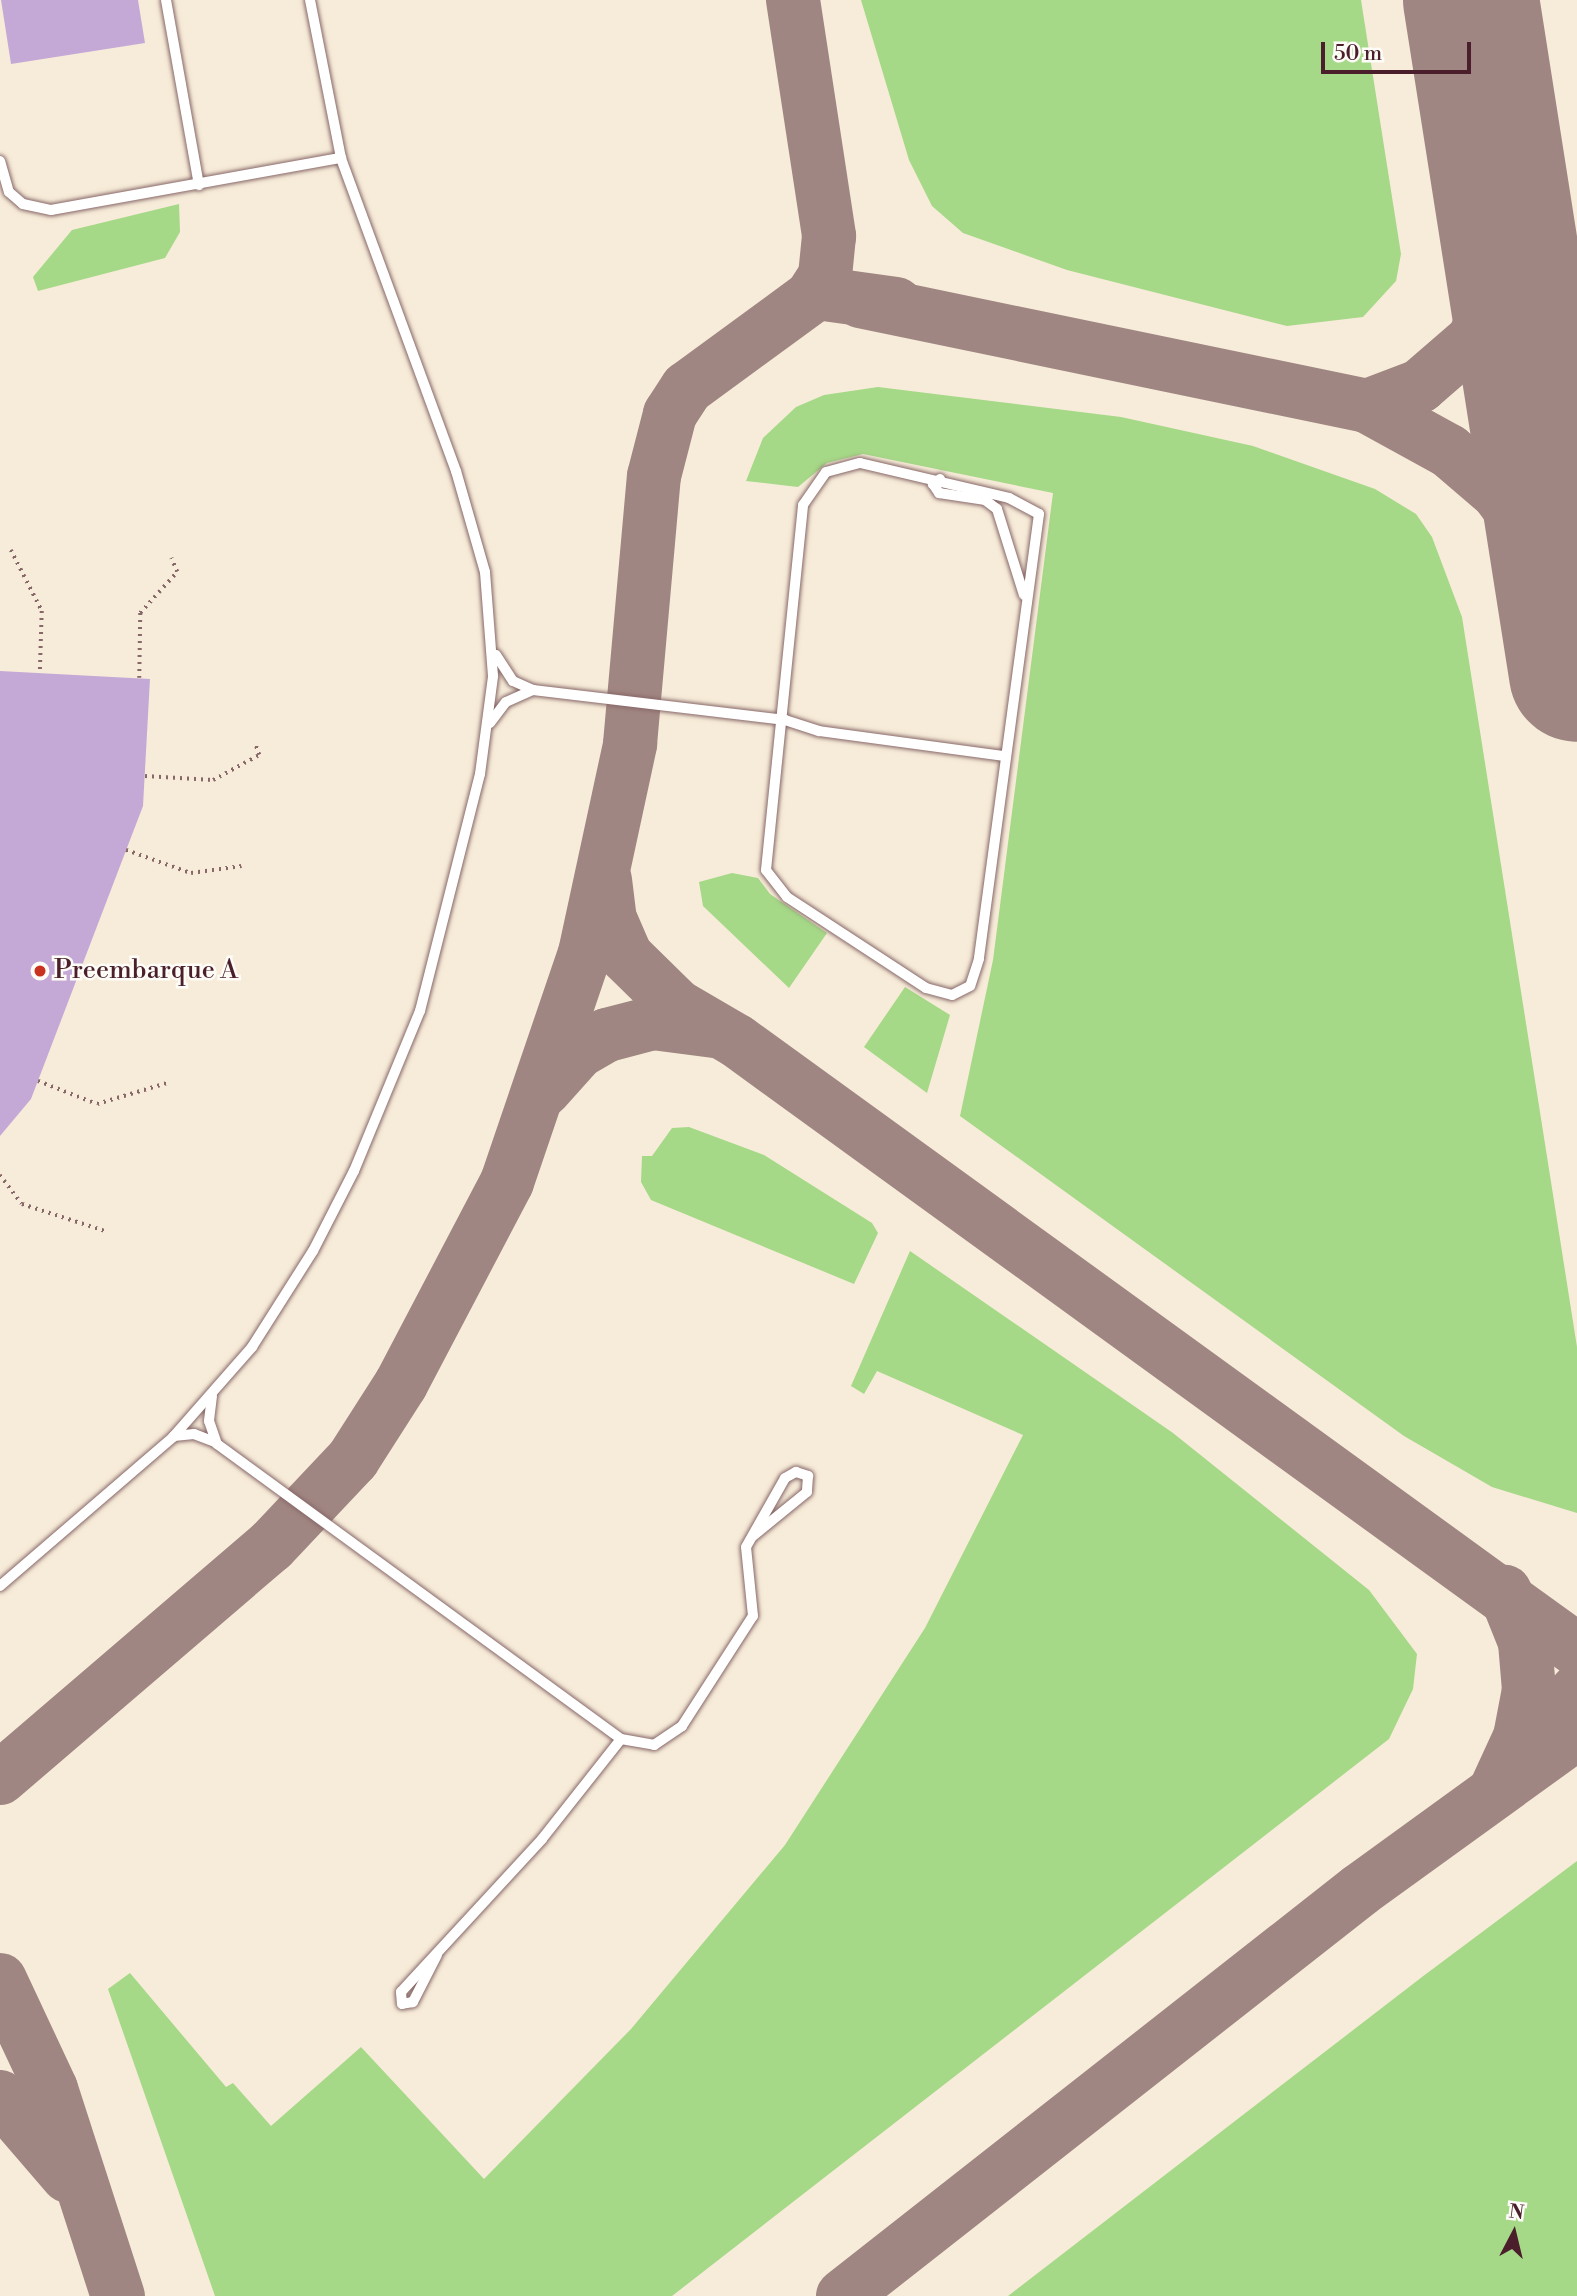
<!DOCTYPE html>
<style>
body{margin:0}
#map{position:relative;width:1577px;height:2296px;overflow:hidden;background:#f7ecd9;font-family:"Libre Bodoni",serif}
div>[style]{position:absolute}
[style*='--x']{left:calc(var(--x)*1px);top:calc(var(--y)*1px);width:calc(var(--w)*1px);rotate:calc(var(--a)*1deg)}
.green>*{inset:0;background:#a5d887}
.taxiway>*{height:54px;margin:-27px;padding:0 27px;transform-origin:27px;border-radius:27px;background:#a08682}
.runway>*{height:136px;margin:-68px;padding:0 68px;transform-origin:68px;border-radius:68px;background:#a08682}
.building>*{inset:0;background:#c4a9d7}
.path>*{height:3.5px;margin-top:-1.75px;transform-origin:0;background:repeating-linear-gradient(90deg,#876768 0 2px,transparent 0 7px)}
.roads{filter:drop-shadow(0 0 2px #876768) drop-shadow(0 0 2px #876768)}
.service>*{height:10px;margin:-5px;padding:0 5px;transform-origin:5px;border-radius:5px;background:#fff}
.dots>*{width:19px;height:19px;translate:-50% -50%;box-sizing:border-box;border:4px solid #fdfcf7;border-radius:50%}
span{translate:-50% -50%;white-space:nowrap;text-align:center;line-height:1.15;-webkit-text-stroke:5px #fdfcf7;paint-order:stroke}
.poi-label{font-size:26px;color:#4a1f2b}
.left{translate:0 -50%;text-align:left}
.north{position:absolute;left:1479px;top:2198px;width:70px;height:70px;-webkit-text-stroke:5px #fdfcf7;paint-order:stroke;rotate:7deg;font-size:19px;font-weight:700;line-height:28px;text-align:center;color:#4a1f2b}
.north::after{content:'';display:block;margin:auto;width:24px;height:32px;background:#4a1f2b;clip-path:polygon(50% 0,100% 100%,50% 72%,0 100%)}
.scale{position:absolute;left:1321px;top:42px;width:150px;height:32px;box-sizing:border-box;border:4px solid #4a1f2b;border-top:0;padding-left:9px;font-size:21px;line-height:24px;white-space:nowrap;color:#4a1f2b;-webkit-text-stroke:5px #fdfcf7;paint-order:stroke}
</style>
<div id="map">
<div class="green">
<div style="clip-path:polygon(861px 0,1361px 0,1401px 254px,1396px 281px,1363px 317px,1287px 326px,1067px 270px,963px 233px,932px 206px,909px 160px)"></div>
<div style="clip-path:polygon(179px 204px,180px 232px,165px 258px,38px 291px,33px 277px,72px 230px)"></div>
<div style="clip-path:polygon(878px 387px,1121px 417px,1253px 446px,1375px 489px,1416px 514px,1432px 537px,1462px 617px,1577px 1347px,1577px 1513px,1492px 1487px,1404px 1436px,960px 1116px,993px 960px,1053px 493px,863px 454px,827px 463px,798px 487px,746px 481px,763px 438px,796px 407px,824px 395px)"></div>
<div style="clip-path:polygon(732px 873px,758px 878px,770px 894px,827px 933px,789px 988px,703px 906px,699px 882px)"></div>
<div style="clip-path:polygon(905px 987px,950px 1015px,927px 1093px,864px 1047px)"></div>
<div style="clip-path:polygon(689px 1127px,764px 1155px,872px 1223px,878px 1233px,854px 1284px,651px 1200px,641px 1182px,642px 1156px,652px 1156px,672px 1128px)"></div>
<div style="clip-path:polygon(910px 1251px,1173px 1433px,1369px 1590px,1417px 1654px,1413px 1689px,1389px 1739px,672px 2296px,215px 2296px,108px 1989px,130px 1973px,226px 2087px,233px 2083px,271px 2126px,361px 2047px,484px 2179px,631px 2029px,785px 1845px,925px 1628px,1023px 1435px,877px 1371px,864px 1394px,851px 1386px)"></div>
<div style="clip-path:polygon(1577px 1861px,1577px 2296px,1008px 2296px,1422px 1977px)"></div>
</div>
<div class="taxiway">
<div style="--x:793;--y:0;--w:239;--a:81.3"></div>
<div style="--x:829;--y:236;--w:40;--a:95.7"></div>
<div style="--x:825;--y:276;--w:24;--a:123"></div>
<div style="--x:860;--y:301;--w:518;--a:11.7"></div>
<div style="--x:1367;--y:406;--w:94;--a:28.8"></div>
<div style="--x:1449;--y:451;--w:65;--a:40.6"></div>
<div style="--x:1498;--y:493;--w:64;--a:53.3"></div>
<div style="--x:1536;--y:544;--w:88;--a:68.1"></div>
<div style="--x:1367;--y:406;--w:57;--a:-20.7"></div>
<div style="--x:1420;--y:386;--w:72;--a:-41"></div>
<div style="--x:1474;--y:339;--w:67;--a:-66.1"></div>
<div style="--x:1501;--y:278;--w:65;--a:-87.4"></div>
<div style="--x:605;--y:880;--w:39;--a:83"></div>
<div style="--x:610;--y:919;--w:40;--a:66.6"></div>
<div style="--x:626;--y:956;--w:71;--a:44.4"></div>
<div style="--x:677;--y:1006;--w:69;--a:30.3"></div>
<div style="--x:737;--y:1041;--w:1038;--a:35.94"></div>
<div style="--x:544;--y:1090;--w:52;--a:-48.1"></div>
<div style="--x:579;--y:1051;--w:32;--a:-30"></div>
<div style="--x:607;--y:1035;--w:48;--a:-14.6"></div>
<div style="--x:653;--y:1023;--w:62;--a:7.5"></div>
<div style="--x:1526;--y:1752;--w:80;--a:-50.1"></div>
<div style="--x:0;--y:1778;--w:357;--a:-40.6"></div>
<div style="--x:271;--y:1546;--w:120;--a:-46.7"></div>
<div style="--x:353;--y:1459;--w:89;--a:-57.4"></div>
<div style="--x:401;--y:1384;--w:228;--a:-62.3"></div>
<div style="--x:507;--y:1182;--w:242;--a:-71.2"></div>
<div style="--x:585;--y:953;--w:214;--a:-77.8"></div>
<div style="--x:630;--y:744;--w:269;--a:-84.9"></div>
<div style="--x:654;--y:476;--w:64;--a:-75.5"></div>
<div style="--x:670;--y:414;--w:31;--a:-57"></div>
<div style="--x:687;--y:388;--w:161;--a:-36.2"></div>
<div style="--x:817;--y:293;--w:80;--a:7.9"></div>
<div style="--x:1497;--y:1787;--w:55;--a:-65.3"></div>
<div style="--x:1520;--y:1737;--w:48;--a:-79.2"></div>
<div style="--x:1529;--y:1690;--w:48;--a:-94.8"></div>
<div style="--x:1525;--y:1642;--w:54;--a:-111.8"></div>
<div style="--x:0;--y:1980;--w:120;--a:64.9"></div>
<div style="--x:51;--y:2089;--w:218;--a:72.1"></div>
<div style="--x:0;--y:2097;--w:104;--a:49.3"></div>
<div style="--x:843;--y:2296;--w:657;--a:-38.14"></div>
<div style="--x:1360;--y:1890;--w:268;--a:-35.9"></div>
</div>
<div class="runway">
<div style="--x:1471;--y:0;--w:682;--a:81.06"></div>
</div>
<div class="building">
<div style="clip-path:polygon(1px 0,138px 0,145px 43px,11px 64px)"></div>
<div style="clip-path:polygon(0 671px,150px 679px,143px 806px,31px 1099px,0 1136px)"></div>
</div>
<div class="path">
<div style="--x:11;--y:550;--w:68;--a:63.1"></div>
<div style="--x:42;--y:611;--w:63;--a:91.8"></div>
<div style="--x:139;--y:678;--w:65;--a:-89.1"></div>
<div style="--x:140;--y:613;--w:55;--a:-47.9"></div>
<div style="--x:177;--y:572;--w:15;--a:-113"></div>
<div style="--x:145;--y:776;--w:68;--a:3.4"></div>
<div style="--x:213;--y:780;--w:52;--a:-28.5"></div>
<div style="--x:259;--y:755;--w:12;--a:-110"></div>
<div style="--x:126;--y:850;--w:69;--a:19.5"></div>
<div style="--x:191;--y:873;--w:51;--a:-7.8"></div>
<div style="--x:38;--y:1081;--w:63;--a:21.3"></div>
<div style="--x:97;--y:1104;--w:73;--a:-16.7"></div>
<div style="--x:0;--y:1175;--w:36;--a:53"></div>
<div style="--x:22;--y:1204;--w:87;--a:18"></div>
</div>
<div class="roads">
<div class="service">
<div style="--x:166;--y:0;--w:188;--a:79.9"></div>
<div style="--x:0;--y:161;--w:32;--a:74"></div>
<div style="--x:9;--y:192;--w:18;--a:41"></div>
<div style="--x:23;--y:204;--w:29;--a:12"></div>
<div style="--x:51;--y:210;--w:295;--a:-10.2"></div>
<div style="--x:860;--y:463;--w:153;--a:13.2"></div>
<div style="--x:1009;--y:498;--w:34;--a:28"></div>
<div style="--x:1039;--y:514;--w:449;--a:97.7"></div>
<div style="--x:979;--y:959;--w:28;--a:108"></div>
<div style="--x:970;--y:986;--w:20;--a:153"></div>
<div style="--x:952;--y:995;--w:27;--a:-165"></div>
<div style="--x:926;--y:988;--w:166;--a:-146.8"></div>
<div style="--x:787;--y:897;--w:34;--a:-128"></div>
<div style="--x:766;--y:870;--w:367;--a:-84.2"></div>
<div style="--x:803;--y:505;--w:40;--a:-55.1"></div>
<div style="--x:826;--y:472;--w:35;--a:-15"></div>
<div style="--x:940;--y:479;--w:9;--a:144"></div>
<div style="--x:933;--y:484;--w:11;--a:56"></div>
<div style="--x:939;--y:493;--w:47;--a:8.7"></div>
<div style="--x:985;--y:500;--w:15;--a:37"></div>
<div style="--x:997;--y:509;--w:90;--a:72.6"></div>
<div style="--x:496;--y:655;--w:31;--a:57"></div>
<div style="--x:513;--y:681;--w:22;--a:24"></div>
<div style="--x:533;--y:690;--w:254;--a:6.8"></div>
<div style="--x:785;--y:720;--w:36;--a:18"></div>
<div style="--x:819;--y:731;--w:188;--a:7.7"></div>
<div style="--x:490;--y:723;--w:26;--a:-53"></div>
<div style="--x:506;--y:702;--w:30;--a:-24"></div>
<div style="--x:212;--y:1396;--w:25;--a:97"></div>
<div style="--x:209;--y:1421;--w:24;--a:71"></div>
<div style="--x:217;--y:1444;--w:500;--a:36.14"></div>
<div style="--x:174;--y:1436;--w:20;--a:-6"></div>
<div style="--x:194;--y:1434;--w:22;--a:21"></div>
<div style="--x:0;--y:1586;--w:228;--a:-40.7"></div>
<div style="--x:173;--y:1437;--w:120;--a:-48.7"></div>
<div style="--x:252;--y:1347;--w:114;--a:-57.6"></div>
<div style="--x:313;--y:1251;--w:90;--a:-62.9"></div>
<div style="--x:354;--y:1171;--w:173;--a:-67.6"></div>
<div style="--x:420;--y:1011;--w:244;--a:-75.8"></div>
<div style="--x:480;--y:774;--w:99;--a:-82.4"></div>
<div style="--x:493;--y:676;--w:104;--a:-94.4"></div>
<div style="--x:485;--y:572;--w:105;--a:-106"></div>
<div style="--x:456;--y:471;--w:333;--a:-110.2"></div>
<div style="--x:341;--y:158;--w:161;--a:-101.1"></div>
<div style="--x:437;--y:1955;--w:53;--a:117.1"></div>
<div style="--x:413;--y:2002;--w:11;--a:170"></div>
<div style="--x:402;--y:2004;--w:12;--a:-95"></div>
<div style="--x:401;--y:1992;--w:208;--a:-47.3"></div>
<div style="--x:542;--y:1839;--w:127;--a:-51.7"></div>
<div style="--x:621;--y:1739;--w:34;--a:10"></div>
<div style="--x:654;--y:1745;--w:34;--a:-34"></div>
<div style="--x:682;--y:1726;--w:131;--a:-57.2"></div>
<div style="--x:753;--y:1616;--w:69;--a:-95.8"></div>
<div style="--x:746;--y:1547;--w:79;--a:-60.5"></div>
<div style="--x:785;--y:1478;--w:13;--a:-29"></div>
<div style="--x:796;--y:1472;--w:13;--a:18"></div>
<div style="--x:808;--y:1476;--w:16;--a:94"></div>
<div style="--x:807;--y:1492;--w:70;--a:140.8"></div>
</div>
</div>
<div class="dots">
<div style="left:40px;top:971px;background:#c8321e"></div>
</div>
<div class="poi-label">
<span class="left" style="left:54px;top:971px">Preembarque A</span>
</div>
<div class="north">N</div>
<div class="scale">50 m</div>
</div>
